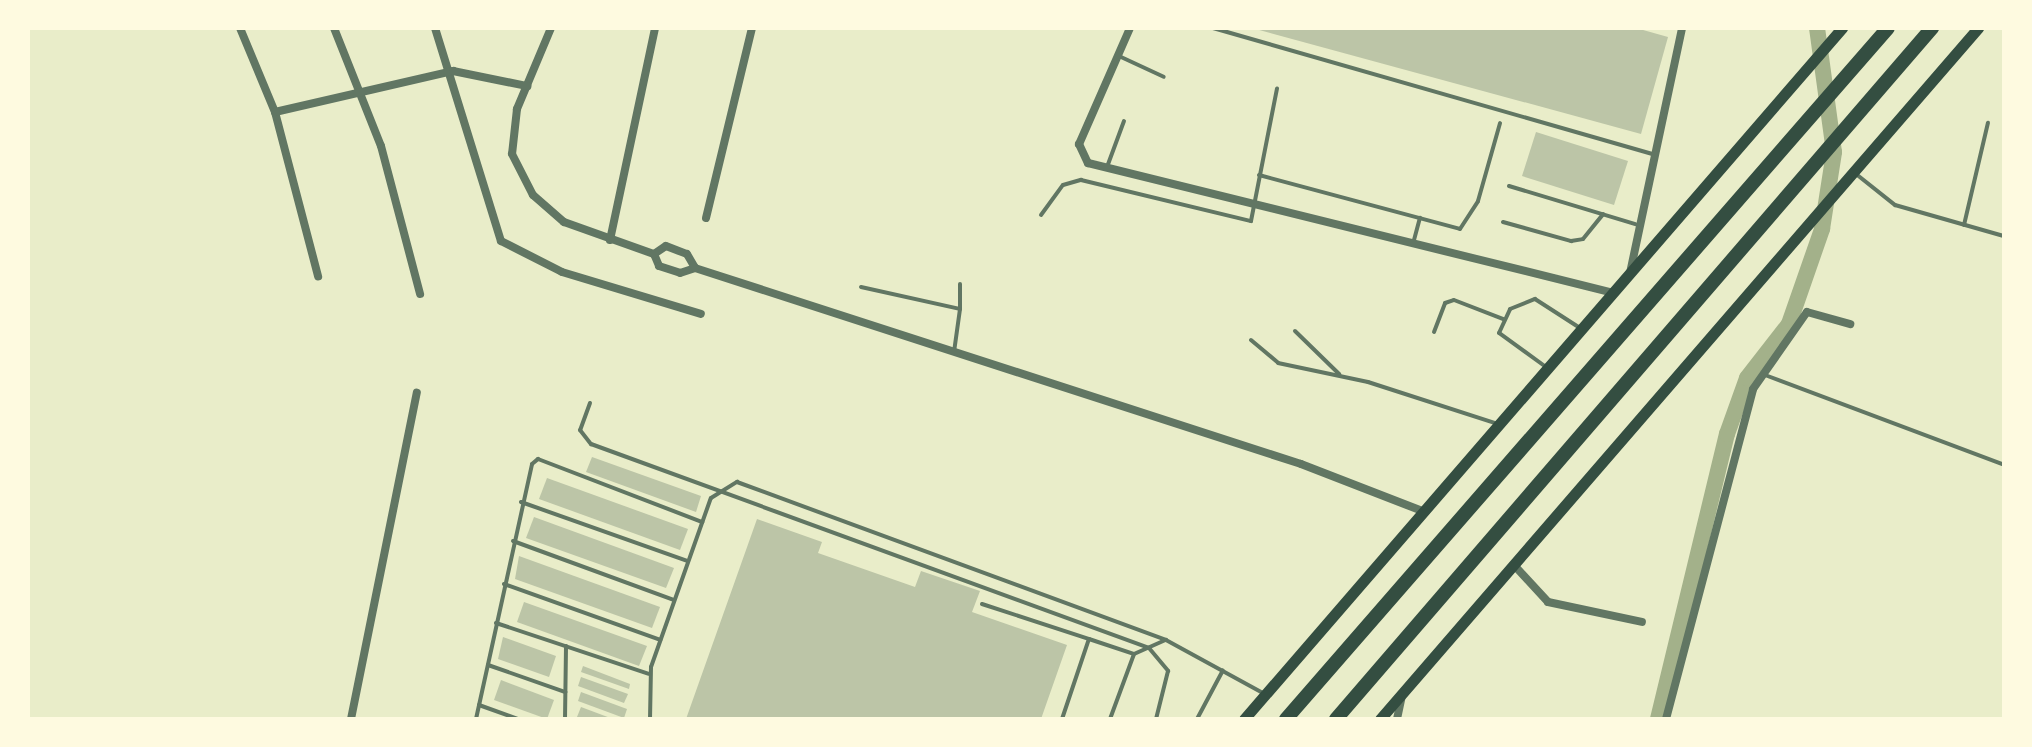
<!DOCTYPE html>
<style>
body{margin:0}
#map{position:relative;width:2032px;height:747px;overflow:hidden;background:#e9edc9;font-family:"Work Sans",sans-serif}
div>[style]{position:absolute}
[style*='--x']{left:calc(var(--x)*1px);top:calc(var(--y)*1px);width:calc(var(--w)*1px);rotate:calc(var(--a)*1deg)}
.canal>*{height:16px;margin:-8px;padding:0 8px;transform-origin:8px;border-radius:8px;background:#a3b18a}
.building>*{inset:0;background:#bcc5a7}
.service>*{height:4px;margin:-2px;padding:0 2px;transform-origin:2px;border-radius:2px;background:#617663}
.minor>*{height:8px;margin:-4px;padding:0 4px;transform-origin:4px;border-radius:4px;background:#617663}
.secondary>*{height:11px;margin:-5.5px;padding:0 5.5px;transform-origin:5.5px;border-radius:5.5px;background:#344e41}
.trunk>*{height:14px;margin:-7px;padding:0 7px;transform-origin:7px;border-radius:7px;background:#344e41}
span{translate:-50% -50%;white-space:nowrap;text-align:center;line-height:1.15;-webkit-text-stroke:7px #fefae0;paint-order:stroke}
.frame{position:absolute;inset:0;border:30px solid #fefae0;pointer-events:none}
</style>
<div id="map">
<div class="canal">
<div style="--x:1658;--y:719;--w:293;--a:-76.4"></div>
<div style="--x:1727;--y:434;--w:59;--a:-70.3"></div>
<div style="--x:1747;--y:378;--w:68;--a:-52.1"></div>
<div style="--x:1789;--y:324;--w:101;--a:-70.8"></div>
<div style="--x:1822;--y:229;--w:78;--a:-81.1"></div>
<div style="--x:1834;--y:152;--w:125;--a:-97.8"></div>
</div>
<div class="building">
<div style="clip-path:polygon(1252px 28px,1636px 28px,1668px 37px,1641px 134px)"></div>
<div style="clip-path:polygon(1536px 132px,1628px 161px,1614px 205px,1522px 176px)"></div>
<div style="clip-path:polygon(592px 457px,701px 496px,696px 512px,586px 472px)"></div>
<div style="clip-path:polygon(547px 478px,688px 529px,680px 550px,539px 499px)"></div>
<div style="clip-path:polygon(534px 517px,674px 568px,666px 588px,526px 538px)"></div>
<div style="clip-path:polygon(757px 519px,822px 542px,818px 553px,915px 587px,921px 571px,980px 591px,972px 612px,1067px 645px,1041px 719px,686px 719px)"></div>
<div style="clip-path:polygon(519px 556px,660px 607px,652px 628px,515px 579px)"></div>
<div style="clip-path:polygon(524px 602px,647px 646px,639px 666px,517px 622px)"></div>
<div style="clip-path:polygon(503px 637px,556px 656px,549px 677px,498px 659px)"></div>
<div style="clip-path:polygon(583px 666px,630px 684px,629px 689px,581px 672px)"></div>
<div style="clip-path:polygon(581px 677px,628px 694px,624px 703px,578px 686px)"></div>
<div style="clip-path:polygon(501px 680px,554px 700px,547px 719px,494px 700px)"></div>
<div style="clip-path:polygon(581px 692px,627px 709px,624px 718px,578px 701px)"></div>
<div style="clip-path:polygon(581px 707px,613px 719px,577px 717px)"></div>
</div>
<div class="service">
<div style="--x:1213;--y:28;--w:458;--a:16"></div>
<div style="--x:1121;--y:57;--w:47;--a:24.9"></div>
<div style="--x:1107;--y:167;--w:49;--a:-69.7"></div>
<div style="--x:1856;--y:174;--w:50;--a:38.5"></div>
<div style="--x:1895;--y:205;--w:113;--a:15.9"></div>
<div style="--x:1259;--y:175;--w:208;--a:15"></div>
<div style="--x:1460;--y:229;--w:33;--a:-57"></div>
<div style="--x:1478;--y:201;--w:81;--a:-74.2"></div>
<div style="--x:1509;--y:186;--w:132;--a:16.8"></div>
<div style="--x:1041;--y:215;--w:37;--a:-54"></div>
<div style="--x:1063;--y:185;--w:19;--a:-16"></div>
<div style="--x:1081;--y:180;--w:175;--a:13.6"></div>
<div style="--x:1251;--y:221;--w:135;--a:-78.9"></div>
<div style="--x:1503;--y:222;--w:71;--a:15.6"></div>
<div style="--x:1571;--y:241;--w:12;--a:-9"></div>
<div style="--x:1583;--y:239;--w:32;--a:-51"></div>
<div style="--x:1964;--y:225;--w:105;--a:-76.8"></div>
<div style="--x:1414;--y:240;--w:23;--a:-75"></div>
<div style="--x:960;--y:284;--w:25;--a:90"></div>
<div style="--x:861;--y:287;--w:101;--a:12.5"></div>
<div style="--x:960;--y:309;--w:43;--a:97.9"></div>
<div style="--x:1295;--y:331;--w:62;--a:44.3"></div>
<div style="--x:1434;--y:332;--w:31;--a:-69"></div>
<div style="--x:1445;--y:303;--w:9;--a:-18"></div>
<div style="--x:1454;--y:300;--w:53;--a:21.2"></div>
<div style="--x:1251;--y:340;--w:35;--a:40"></div>
<div style="--x:1278;--y:363;--w:92;--a:11.9"></div>
<div style="--x:1368;--y:382;--w:137;--a:17.9"></div>
<div style="--x:1546;--y:367;--w:58;--a:-144.1"></div>
<div style="--x:1499;--y:333;--w:26;--a:-65"></div>
<div style="--x:1510;--y:309;--w:27;--a:-22"></div>
<div style="--x:1535;--y:299;--w:54;--a:32.8"></div>
<div style="--x:1765;--y:375;--w:255;--a:20.6"></div>
<div style="--x:590;--y:403;--w:29;--a:110"></div>
<div style="--x:580;--y:430;--w:18;--a:52"></div>
<div style="--x:591;--y:444;--w:594;--a:20.08"></div>
<div style="--x:1149;--y:648;--w:30;--a:50"></div>
<div style="--x:1168;--y:671;--w:49;--a:104"></div>
<div style="--x:521;--y:502;--w:177;--a:19.5"></div>
<div style="--x:513;--y:541;--w:171;--a:20.1"></div>
<div style="--x:504;--y:584;--w:166;--a:19.7"></div>
<div style="--x:982;--y:604;--w:113;--a:18.1"></div>
<div style="--x:496;--y:623;--w:161;--a:18.4"></div>
<div style="--x:488;--y:665;--w:82;--a:19.3"></div>
<div style="--x:479;--y:705;--w:41;--a:19.7"></div>
<div style="--x:476;--y:719;--w:261;--a:-77.6"></div>
<div style="--x:532;--y:464;--w:8;--a:-40"></div>
<div style="--x:538;--y:459;--w:176;--a:21"></div>
<div style="--x:565;--y:719;--w:73;--a:-89.2"></div>
<div style="--x:650;--y:719;--w:52;--a:-88.9"></div>
<div style="--x:651;--y:667;--w:179;--a:-70.5"></div>
<div style="--x:711;--y:498;--w:31;--a:-32"></div>
<div style="--x:737;--y:482;--w:457;--a:20.2"></div>
<div style="--x:1062;--y:719;--w:84;--a:-71.4"></div>
<div style="--x:1089;--y:639;--w:47;--a:18.4"></div>
<div style="--x:1134;--y:654;--w:35;--a:-24"></div>
<div style="--x:1166;--y:640;--w:111;--a:28.7"></div>
<div style="--x:1110;--y:719;--w:69;--a:-69.7"></div>
<div style="--x:1197;--y:719;--w:55;--a:-62"></div>
</div>
<div class="minor">
<div style="--x:240;--y:28;--w:91;--a:67.4"></div>
<div style="--x:275;--y:112;--w:170;--a:75.3"></div>
<div style="--x:334;--y:28;--w:127;--a:68.3"></div>
<div style="--x:381;--y:146;--w:153;--a:75.2"></div>
<div style="--x:435;--y:28;--w:223;--a:72.8"></div>
<div style="--x:501;--y:241;--w:68;--a:26.9"></div>
<div style="--x:562;--y:272;--w:145;--a:16.8"></div>
<div style="--x:551;--y:28;--w:88;--a:112.8"></div>
<div style="--x:517;--y:109;--w:45;--a:96.3"></div>
<div style="--x:512;--y:154;--w:46;--a:62.9"></div>
<div style="--x:533;--y:195;--w:41;--a:41.1"></div>
<div style="--x:564;--y:222;--w:96;--a:19.6"></div>
<div style="--x:654;--y:254;--w:13;--a:67"></div>
<div style="--x:659;--y:266;--w:22;--a:18"></div>
<div style="--x:680;--y:273;--w:16;--a:-18"></div>
<div style="--x:695;--y:268;--w:637;--a:17.92"></div>
<div style="--x:1301;--y:464;--w:133;--a:21.2"></div>
<div style="--x:1130;--y:28;--w:127;--a:113.7"></div>
<div style="--x:1079;--y:144;--w:21;--a:65"></div>
<div style="--x:1088;--y:163;--w:542;--a:13.88"></div>
<div style="--x:275;--y:112;--w:183;--a:-13"></div>
<div style="--x:453;--y:71;--w:76;--a:11.5"></div>
<div style="--x:706;--y:218;--w:195;--a:-76.4"></div>
<div style="--x:610;--y:240;--w:217;--a:-78"></div>
<div style="--x:654;--y:254;--w:14;--a:-34"></div>
<div style="--x:666;--y:246;--w:22;--a:21"></div>
<div style="--x:687;--y:254;--w:16;--a:60"></div>
<div style="--x:1630;--y:273;--w:250;--a:-78"></div>
<div style="--x:1514;--y:565;--w:50;--a:47.4"></div>
<div style="--x:1548;--y:602;--w:96;--a:12"></div>
<div style="--x:351;--y:719;--w:333;--a:-78.6"></div>
<div style="--x:1397;--y:719;--w:24;--a:-78"></div>
<div style="--x:1666;--y:719;--w:341;--a:-75.2"></div>
<div style="--x:1753;--y:389;--w:94;--a:-55"></div>
<div style="--x:1807;--y:312;--w:45;--a:15.6"></div>
</div>
<div class="secondary">
<div style="--x:1244;--y:719;--w:914;--a:-49.13"></div>
<div style="--x:1380;--y:719;--w:914;--a:-49.13"></div>
</div>
<div class="trunk">
<div style="--x:1286;--y:719;--w:916;--a:-48.94"></div>
<div style="--x:1336;--y:719;--w:913;--a:-49.22"></div>
</div>
<div class="frame"></div>
</div>
